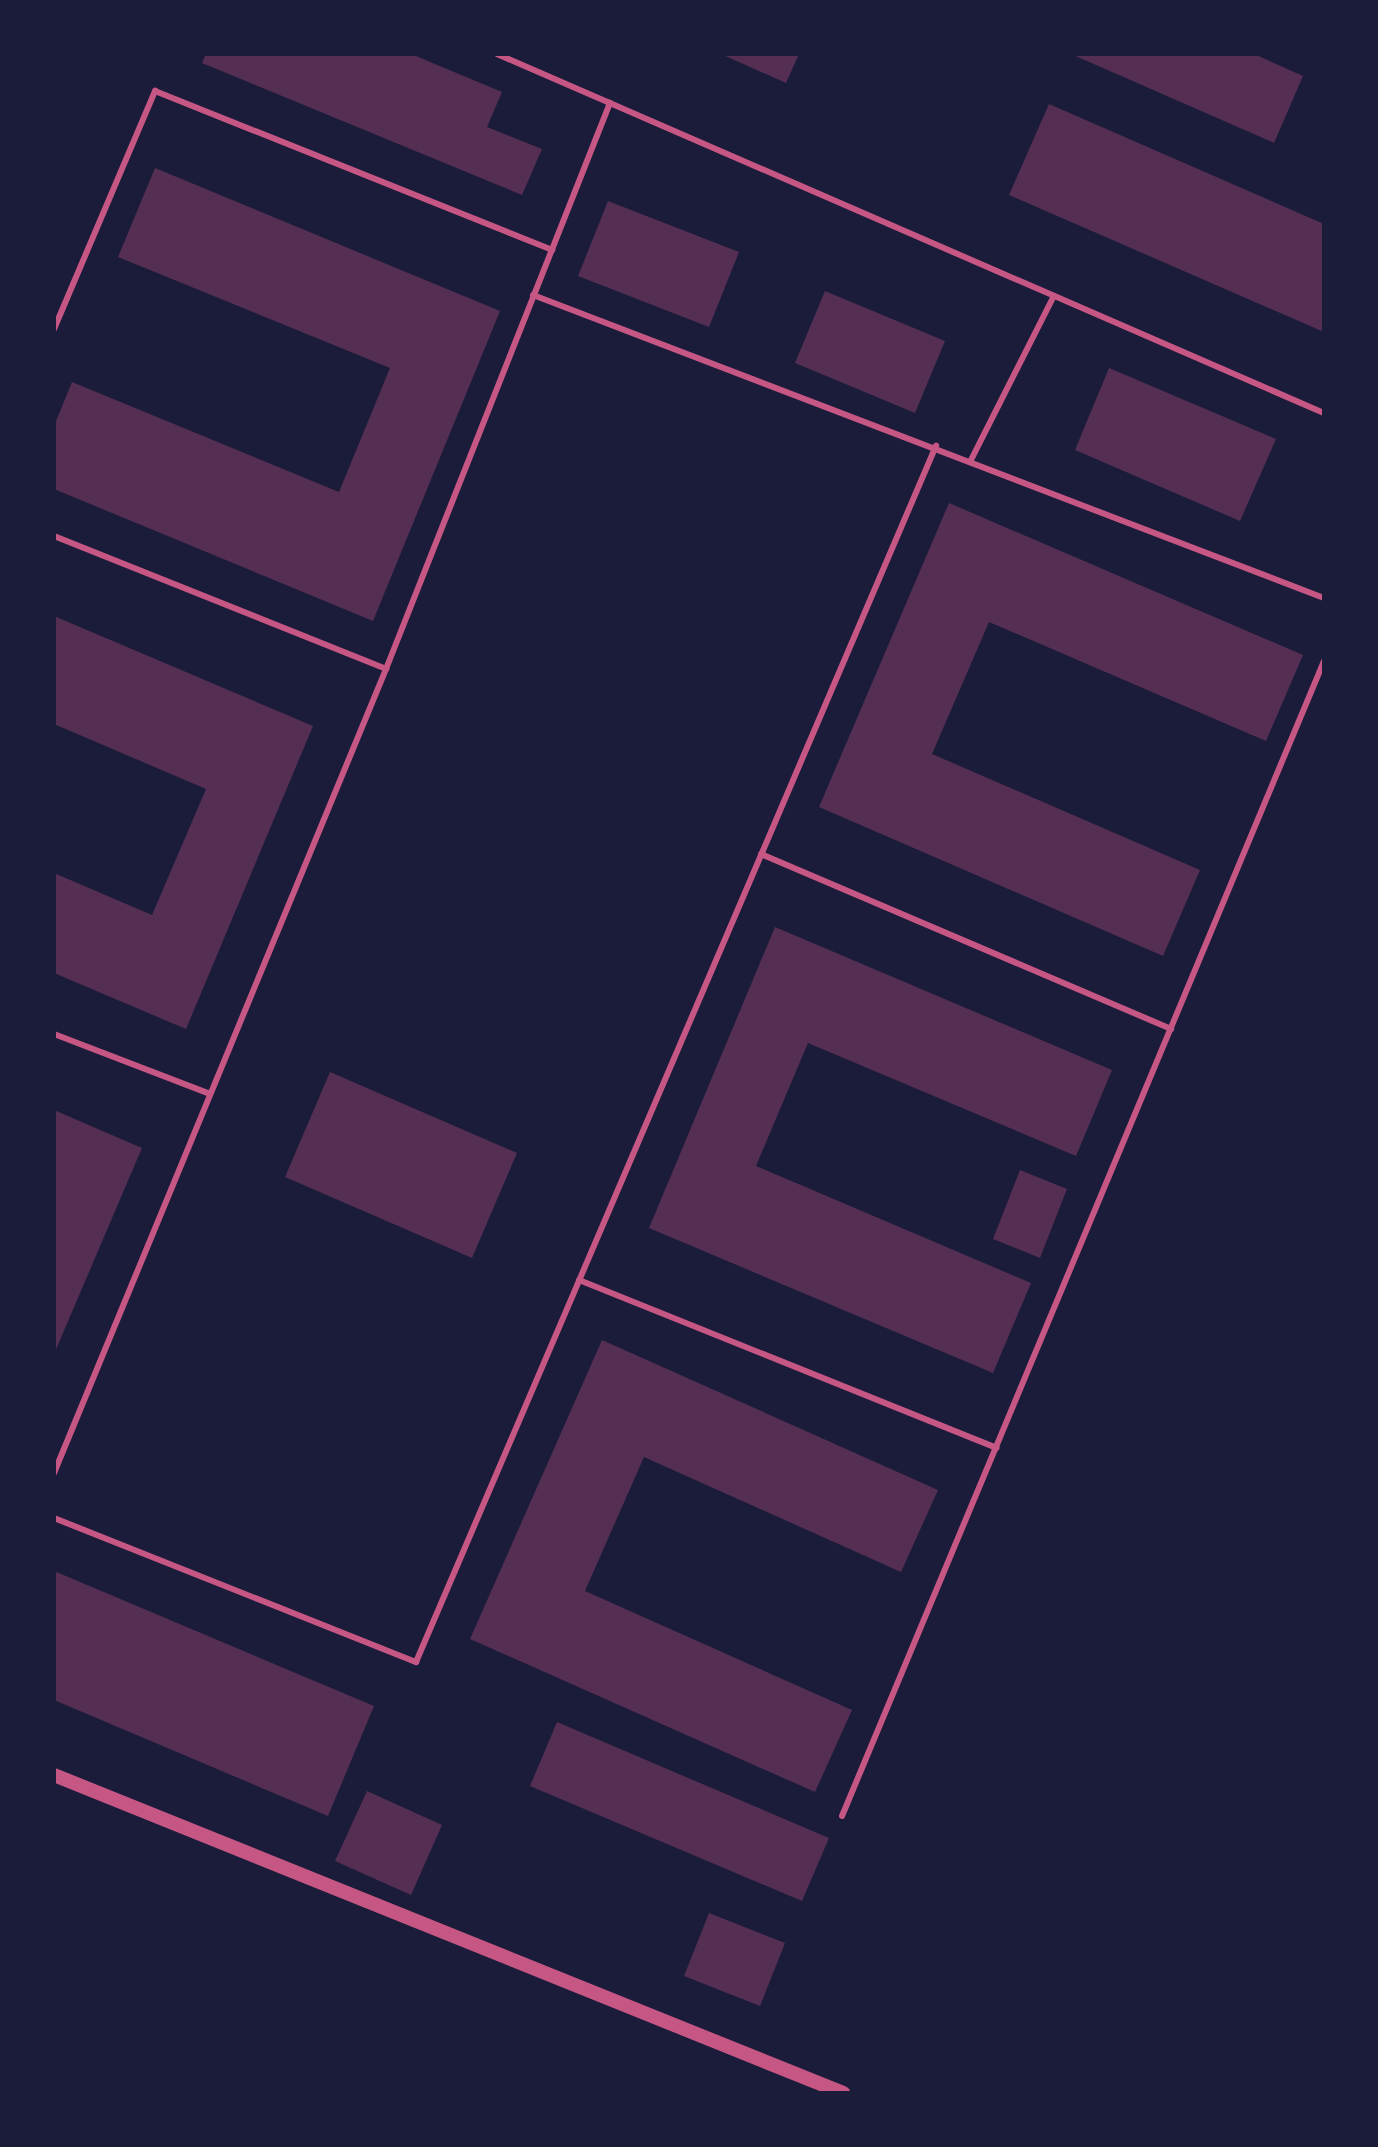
<!DOCTYPE html>
<style>
body{margin:0}
#map{position:relative;width:1378px;height:2147px;overflow:hidden;background:#1b1b3a;font-family:"Sofia Sans Condensed",sans-serif}
div>[style]{position:absolute}
[style*='--x']{left:calc(var(--x)*1px);top:calc(var(--y)*1px);width:calc(var(--w)*1px);rotate:calc(var(--a)*1deg)}
.building>*{inset:0;background:#542f53}
.service>*{height:6px;margin:-3px;padding:0 3px;transform-origin:3px;border-radius:3px;background:#c65784}
.tertiary>*{height:14px;margin:-7px;padding:0 7px;transform-origin:7px;border-radius:7px;background:#c65784}
span{translate:-50% -50%;white-space:nowrap;text-align:center;line-height:1.15;-webkit-text-stroke:8px #1b1b3a;paint-order:stroke}
.frame{position:absolute;inset:0;border:56px solid #1b1b3a;pointer-events:none}
</style>
<div id="map">
<div class="building">
<div style="clip-path:polygon(206px 54px,411px 54px,502px 92px,487px 127px,542px 149px,522px 195px,202px 63px)"></div>
<div style="clip-path:polygon(721px 54px,799px 54px,786px 83px)"></div>
<div style="clip-path:polygon(1071px 54px,1254px 54px,1303px 76px,1274px 143px)"></div>
<div style="clip-path:polygon(1049px 104px,1324px 224px,1324px 332px,1009px 195px)"></div>
<div style="clip-path:polygon(155px 168px,500px 311px,373px 621px,54px 489px,54px 426px,72px 382px,339px 492px,390px 368px,118px 257px)"></div>
<div style="clip-path:polygon(608px 201px,739px 252px,709px 327px,578px 276px)"></div>
<div style="clip-path:polygon(825px 291px,945px 341px,915px 413px,795px 363px)"></div>
<div style="clip-path:polygon(1109px 368px,1276px 439px,1240px 521px,1075px 450px)"></div>
<div style="clip-path:polygon(949px 503px,1303px 655px,1266px 741px,989px 622px,932px 754px,1200px 870px,1163px 956px,819px 807px)"></div>
<div style="clip-path:polygon(54px 616px,313px 726px,186px 1029px,54px 973px,54px 873px,152px 915px,206px 789px,54px 724px)"></div>
<div style="clip-path:polygon(775px 927px,1112px 1070px,1076px 1156px,808px 1043px,756px 1166px,1031px 1283px,993px 1373px,649px 1228px)"></div>
<div style="clip-path:polygon(330px 1072px,517px 1153px,472px 1258px,285px 1177px)"></div>
<div style="clip-path:polygon(54px 1110px,142px 1148px,54px 1354px)"></div>
<div style="clip-path:polygon(1020px 1170px,1067px 1189px,1040px 1258px,993px 1239px)"></div>
<div style="clip-path:polygon(602px 1340px,938px 1490px,901px 1572px,644px 1457px,585px 1591px,852px 1710px,815px 1792px,470px 1639px)"></div>
<div style="clip-path:polygon(54px 1571px,374px 1706px,328px 1816px,54px 1700px)"></div>
<div style="clip-path:polygon(557px 1722px,829px 1838px,802px 1901px,530px 1786px)"></div>
<div style="clip-path:polygon(367px 1791px,442px 1825px,411px 1895px,335px 1861px)"></div>
<div style="clip-path:polygon(709px 1913px,785px 1943px,760px 2006px,684px 1976px)"></div>
</div>
<div class="service">
<div style="--x:497;--y:54;--w:902;--a:23.47"></div>
<div style="--x:533;--y:295;--w:847;--a:20.96"></div>
<div style="--x:54;--y:329;--w:259;--a:-67"></div>
<div style="--x:155;--y:91;--w:428;--a:21.8"></div>
<div style="--x:971;--y:460;--w:184;--a:-63.2"></div>
<div style="--x:54;--y:536;--w:358;--a:21.8"></div>
<div style="--x:761;--y:854;--w:446;--a:23.1"></div>
<div style="--x:54;--y:1034;--w:167;--a:21"></div>
<div style="--x:579;--y:1280;--w:450;--a:21.9"></div>
<div style="--x:54;--y:1473;--w:870;--a:-67.56"></div>
<div style="--x:386;--y:669;--w:609;--a:-68.41"></div>
<div style="--x:54;--y:1518;--w:390;--a:21.7"></div>
<div style="--x:416;--y:1662;--w:1323;--a:-66.85"></div>
<div style="--x:842;--y:1816;--w:1252;--a:-67.35"></div>
</div>
<div class="tertiary">
<div style="--x:54;--y:1775;--w:851;--a:21.95"></div>
</div>
<div class="frame"></div>
</div>
